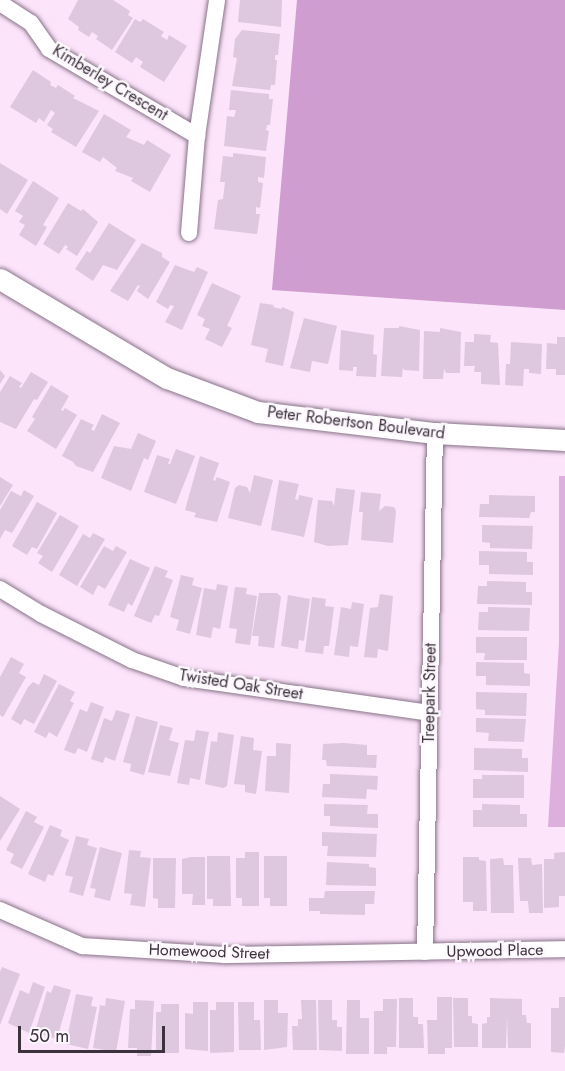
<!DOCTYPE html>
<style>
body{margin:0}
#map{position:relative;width:565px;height:1071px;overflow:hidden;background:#fce4fb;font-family:Jost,sans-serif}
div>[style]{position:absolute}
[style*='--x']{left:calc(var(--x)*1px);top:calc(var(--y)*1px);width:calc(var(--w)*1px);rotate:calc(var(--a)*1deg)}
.green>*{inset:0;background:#ddafdc}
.forest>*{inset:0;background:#cf9dcf}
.building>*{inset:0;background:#ddc8e0}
.roads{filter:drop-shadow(0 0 2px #887388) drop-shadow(0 0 2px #887388)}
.minor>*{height:16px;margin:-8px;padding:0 8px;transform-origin:8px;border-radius:8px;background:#fff}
.tertiary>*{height:21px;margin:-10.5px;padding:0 10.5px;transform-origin:10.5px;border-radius:10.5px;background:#fff}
span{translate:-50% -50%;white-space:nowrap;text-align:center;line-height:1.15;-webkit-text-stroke:5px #fdf8fd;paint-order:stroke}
.street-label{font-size:16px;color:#3c323c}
.scale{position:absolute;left:18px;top:1026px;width:147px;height:27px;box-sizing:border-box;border:3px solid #3c323c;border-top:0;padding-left:8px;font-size:18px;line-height:21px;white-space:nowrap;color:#3c323c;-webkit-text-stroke:4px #fdf8fd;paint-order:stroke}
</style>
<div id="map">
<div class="green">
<div style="clip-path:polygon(559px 476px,565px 476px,565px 827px,548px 827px,559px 642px)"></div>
</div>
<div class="forest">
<div style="clip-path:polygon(297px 0,565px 0,565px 310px,272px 290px)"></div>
</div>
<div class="building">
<div style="clip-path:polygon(78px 0,113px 0,130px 11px,128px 15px,133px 18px,112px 50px,96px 39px,98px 36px,92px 32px,89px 37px,78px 30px,79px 27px,68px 19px)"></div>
<div style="clip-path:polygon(240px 0,282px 0,281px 27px,238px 22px)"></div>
<div style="clip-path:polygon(135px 19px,140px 22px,143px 19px,164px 32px,161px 36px,167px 40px,169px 35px,187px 46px,164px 82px,140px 67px,143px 62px,136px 57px,132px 63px,115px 52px)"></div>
<div style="clip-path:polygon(242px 30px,280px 34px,278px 55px,275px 55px,275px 60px,277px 60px,275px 85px,271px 85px,270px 90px,232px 86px,237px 58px,233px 57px,235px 39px)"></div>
<div style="clip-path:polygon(33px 70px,51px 82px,50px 85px,56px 88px,58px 85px,75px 96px,73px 98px,99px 111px,76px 147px,51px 132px,53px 129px,47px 125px,55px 113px,51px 110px,44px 122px,39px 118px,36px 123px,10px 107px)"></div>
<div style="clip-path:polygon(231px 90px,269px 94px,269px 99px,273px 99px,270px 125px,267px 125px,266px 130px,269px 131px,266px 151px,224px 146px,227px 116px,234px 117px,235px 114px,236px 110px,229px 110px)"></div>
<div style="clip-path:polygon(104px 114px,131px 130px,126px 137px,144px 145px,147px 140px,171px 155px,150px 192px,131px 181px,133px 178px,115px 171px,117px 168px,103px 157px,100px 162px,82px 152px)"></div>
<div style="clip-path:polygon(233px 153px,266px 157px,264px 178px,258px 177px,258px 182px,263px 183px,260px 208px,256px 207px,256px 214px,260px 214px,257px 234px,214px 229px,218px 200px,223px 199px,225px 182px,220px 182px,223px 156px,233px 157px)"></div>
<div style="clip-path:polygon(0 163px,28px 180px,7px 214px,0 209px)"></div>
<div style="clip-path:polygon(33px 181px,59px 198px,43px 225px,47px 227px,36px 246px,19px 235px,25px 225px,19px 222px,23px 216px,15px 211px)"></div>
<div style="clip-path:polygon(68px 203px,81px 211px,83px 209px,98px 222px,77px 256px,66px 249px,68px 247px,65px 245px,59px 254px,43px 244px)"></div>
<div style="clip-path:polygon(109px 223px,136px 240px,117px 270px,103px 265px,93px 281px,75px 269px,87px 251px,90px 253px)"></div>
<div style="clip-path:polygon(142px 243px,162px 253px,162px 257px,170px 262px,148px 299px,137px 291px,140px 286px,138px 285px,128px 301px,110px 291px)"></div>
<div style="clip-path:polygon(175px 265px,194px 272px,197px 267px,208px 272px,182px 330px,165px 322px,174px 306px,170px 305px,168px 309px,156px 302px)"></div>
<div style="clip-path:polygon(212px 283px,241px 296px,227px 326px,232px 328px,222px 347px,205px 339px,210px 329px,202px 326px,205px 319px,197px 315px)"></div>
<div style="clip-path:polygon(260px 303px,274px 305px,273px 307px,281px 309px,282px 307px,294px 312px,283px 366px,265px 362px,268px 349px,251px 345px)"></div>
<div style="clip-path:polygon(304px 318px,337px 326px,328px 364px,312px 361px,310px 372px,290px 368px)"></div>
<div style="clip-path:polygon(399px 326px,420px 330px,419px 371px,404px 370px,403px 367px,402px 377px,381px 376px,384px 328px,399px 328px)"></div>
<div style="clip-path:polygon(440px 328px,461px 332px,460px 373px,446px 373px,444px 369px,443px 379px,423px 379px,424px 331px,440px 332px)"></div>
<div style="clip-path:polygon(341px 330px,374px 335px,373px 354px,377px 355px,376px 377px,356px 376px,357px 367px,353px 367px,353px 371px,339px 370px)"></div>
<div style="clip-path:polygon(474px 334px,491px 335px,490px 342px,498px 343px,500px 385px,481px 384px,481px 372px,474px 372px,475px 366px,464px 366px,465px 342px,474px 342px)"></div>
<div style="clip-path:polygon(557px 337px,565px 337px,565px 375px,556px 375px,556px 369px,546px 369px,547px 343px,557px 344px)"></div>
<div style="clip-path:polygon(511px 342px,542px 344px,541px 374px,529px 373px,529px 369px,524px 369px,523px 386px,505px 385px,506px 364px,510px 364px)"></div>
<div style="clip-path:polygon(0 370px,5px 376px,0 384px)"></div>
<div style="clip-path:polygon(31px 372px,48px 382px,37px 400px,34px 399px,16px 429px,0 422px,0 392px,10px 376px,22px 383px,19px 387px,21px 388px)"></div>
<div style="clip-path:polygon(51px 385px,69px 396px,61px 410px,63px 411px,65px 408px,77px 415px,56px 449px,27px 431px,35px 419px,32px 417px)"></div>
<div style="clip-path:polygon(102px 414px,120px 423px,93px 472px,76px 466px,73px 462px,62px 456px,81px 419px,94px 425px,91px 429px,94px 431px)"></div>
<div style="clip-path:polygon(138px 433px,156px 441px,148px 460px,144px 458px,131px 491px,101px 478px,114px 446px,131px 449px)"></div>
<div style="clip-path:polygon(176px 449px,195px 456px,176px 504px,144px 492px,157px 455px,170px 459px,168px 464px,170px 464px)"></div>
<div style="clip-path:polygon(200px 456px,219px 463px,213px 480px,215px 481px,217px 477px,230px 482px,217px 522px,194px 517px,196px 513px,185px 510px)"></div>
<div style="clip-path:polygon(254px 475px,273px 480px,261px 526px,228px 518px,235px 488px,239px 485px,247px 487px,250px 493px)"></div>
<div style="clip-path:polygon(0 477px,13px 485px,0 506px)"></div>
<div style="clip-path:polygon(279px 480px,299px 484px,295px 499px,298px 500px,299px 495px,313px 498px,304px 537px,271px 530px)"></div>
<div style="clip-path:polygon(336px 488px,355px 490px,348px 545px,328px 546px,314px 542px,318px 500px,332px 501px,334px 506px)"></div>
<div style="clip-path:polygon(24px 490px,34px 496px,12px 533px,5px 530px,0 539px,0 510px,11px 491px,21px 496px)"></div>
<div style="clip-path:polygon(361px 492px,381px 494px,379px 511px,385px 506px,394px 507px,396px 511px,393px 543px,361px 540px,363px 512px,359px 512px)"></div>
<div style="clip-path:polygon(489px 495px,535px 496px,535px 512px,531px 512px,529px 518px,479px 517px,480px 504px,489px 504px)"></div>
<div style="clip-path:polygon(37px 502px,57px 513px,37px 549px,32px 547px,27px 555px,12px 546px)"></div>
<div style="clip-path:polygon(60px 515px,79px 526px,52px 572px,38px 563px,43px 556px,37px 553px)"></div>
<div style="clip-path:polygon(482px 525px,533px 526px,532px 549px,490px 548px,490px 543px,482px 542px)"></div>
<div style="clip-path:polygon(93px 533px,105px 539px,77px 586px,59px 575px,83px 534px,90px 538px)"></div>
<div style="clip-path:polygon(104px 546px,113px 551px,116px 546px,127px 552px,105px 589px,98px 585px,93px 595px,80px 587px)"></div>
<div style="clip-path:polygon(479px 551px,527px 552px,527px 562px,533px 562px,533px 575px,489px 574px,489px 565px,479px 565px)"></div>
<div style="clip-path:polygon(130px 559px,150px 568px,132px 606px,128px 603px,124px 612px,108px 605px)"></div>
<div style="clip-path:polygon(155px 566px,168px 571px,165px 577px,173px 580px,159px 616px,155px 615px,151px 623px,134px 616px)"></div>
<div style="clip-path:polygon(181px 575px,194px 578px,192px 585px,202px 588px,190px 634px,176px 630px,179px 620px,170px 617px)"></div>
<div style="clip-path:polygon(487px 581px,526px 582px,526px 592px,532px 592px,532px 605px,477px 604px,478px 586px,487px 586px)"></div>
<div style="clip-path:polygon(217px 584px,228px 586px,220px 629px,213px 627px,211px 638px,196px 635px,204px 588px,216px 590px)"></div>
<div style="clip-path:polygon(235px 587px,247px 588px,246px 594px,257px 596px,250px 645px,235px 643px,237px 629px,229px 628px)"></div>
<div style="clip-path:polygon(259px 593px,277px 593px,281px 597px,274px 648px,258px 646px,259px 636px,252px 636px)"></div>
<div style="clip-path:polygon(380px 594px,393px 596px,388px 651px,378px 649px,377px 658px,364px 657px,370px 608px,378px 607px)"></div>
<div style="clip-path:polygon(288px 595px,310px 599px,304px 641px,299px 640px,298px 649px,281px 646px)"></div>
<div style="clip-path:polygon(312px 597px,326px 599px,325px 606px,334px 607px,329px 646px,324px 646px,323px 654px,305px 652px)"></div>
<div style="clip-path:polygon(352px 602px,364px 604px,358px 647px,350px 646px,349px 657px,334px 655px,341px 607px,351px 609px)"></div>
<div style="clip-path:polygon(488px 607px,530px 608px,529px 631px,478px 630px,479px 612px,488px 612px)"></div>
<div style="clip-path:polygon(476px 637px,527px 637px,527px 660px,484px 660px,485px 653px,476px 653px)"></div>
<div style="clip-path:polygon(11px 657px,24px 664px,19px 673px,26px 677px,3px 717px,0 715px,0 677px)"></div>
<div style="clip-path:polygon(476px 662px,524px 663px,524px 673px,530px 674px,530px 686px,486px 685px,486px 676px,476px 676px)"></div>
<div style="clip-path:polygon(44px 674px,57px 681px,34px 724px,24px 719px,21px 725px,11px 719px,28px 687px,33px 682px,39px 685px)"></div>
<div style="clip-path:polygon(59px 684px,75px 692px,70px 701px,74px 703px,57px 737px,49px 732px,46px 738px,34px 732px)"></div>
<div style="clip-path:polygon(476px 692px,527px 693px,526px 716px,485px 715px,485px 710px,476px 709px)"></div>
<div style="clip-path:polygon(91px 702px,104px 707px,87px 752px,78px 748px,75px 754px,64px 750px,80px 709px,87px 712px)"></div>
<div style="clip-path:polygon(116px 710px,130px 714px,115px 761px,105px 757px,103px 763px,91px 759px,104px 718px,112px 721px)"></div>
<div style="clip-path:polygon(136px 716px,158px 722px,144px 775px,130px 771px,131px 764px,123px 762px)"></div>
<div style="clip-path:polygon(476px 718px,526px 719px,524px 742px,488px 741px,489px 733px,476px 732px)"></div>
<div style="clip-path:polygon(160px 725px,173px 728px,169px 740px,179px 743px,170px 776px,148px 772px)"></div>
<div style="clip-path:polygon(196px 730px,209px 732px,200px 780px,190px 778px,189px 785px,177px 783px,185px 740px,194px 741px)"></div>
<div style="clip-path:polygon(218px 732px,234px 735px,227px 786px,223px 788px,205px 784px,211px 741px,217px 742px)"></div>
<div style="clip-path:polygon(241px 736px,254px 738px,253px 750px,262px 751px,256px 794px,245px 792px,245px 785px,234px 784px)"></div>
<div style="clip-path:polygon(276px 743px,291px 744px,289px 793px,265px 791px,267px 756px,276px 756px)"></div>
<div style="clip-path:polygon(344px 743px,367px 745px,367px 755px,377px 755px,376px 768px,327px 766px,326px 760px,322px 760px,323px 744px)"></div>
<div style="clip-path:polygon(474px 748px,522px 749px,522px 758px,528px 758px,528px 772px,474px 770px)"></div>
<div style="clip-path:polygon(330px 774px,378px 776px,377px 790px,367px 789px,366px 799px,322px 797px,323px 784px,330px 784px)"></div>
<div style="clip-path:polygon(482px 775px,524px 775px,524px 798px,473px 798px,473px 779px,482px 779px)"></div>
<div style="clip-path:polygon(0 796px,20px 809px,0 841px)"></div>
<div style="clip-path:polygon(324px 804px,368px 805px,367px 814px,378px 814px,378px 828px,330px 826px,330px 816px,324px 816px)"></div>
<div style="clip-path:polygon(482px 804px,520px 805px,520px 814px,527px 814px,527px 827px,473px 827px,473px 810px,482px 810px)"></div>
<div style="clip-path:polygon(26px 811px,37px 817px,34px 822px,44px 827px,22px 869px,10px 863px,14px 854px,6px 850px)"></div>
<div style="clip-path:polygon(50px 825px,62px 830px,60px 836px,69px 840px,53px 876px,48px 874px,45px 882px,28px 874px)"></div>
<div style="clip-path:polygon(322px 832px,377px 834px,376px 857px,327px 856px,328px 846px,322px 846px)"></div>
<div style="clip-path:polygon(76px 836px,89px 839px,87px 845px,97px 848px,83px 896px,69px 892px,73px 877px,65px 875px)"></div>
<div style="clip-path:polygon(100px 847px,122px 853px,110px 901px,94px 897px,96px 889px,90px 888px)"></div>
<div style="clip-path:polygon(129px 850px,141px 851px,140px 857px,151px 858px,145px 907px,130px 905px,132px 894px,124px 893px)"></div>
<div style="clip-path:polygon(245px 852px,259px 852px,259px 906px,242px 906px,242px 898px,236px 898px,236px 858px,245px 858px)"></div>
<div style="clip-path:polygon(565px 852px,565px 896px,559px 896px,559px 907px,544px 908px,544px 859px,554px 859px,554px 853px)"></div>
<div style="clip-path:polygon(207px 856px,230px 856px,231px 906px,213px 906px,213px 899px,207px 899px)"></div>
<div style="clip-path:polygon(264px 856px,287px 856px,287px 906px,270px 906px,270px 898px,264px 898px)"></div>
<div style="clip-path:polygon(191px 857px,205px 857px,205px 905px,192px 905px,193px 894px,182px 894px,182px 859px)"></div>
<div style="clip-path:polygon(463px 857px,479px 857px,479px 860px,486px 861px,487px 911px,473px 911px,473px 902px,463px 902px)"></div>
<div style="clip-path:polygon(153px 858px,176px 858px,175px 908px,158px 908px,158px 899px,153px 898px)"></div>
<div style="clip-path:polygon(503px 858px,504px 865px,513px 865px,514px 913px,491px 913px,490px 859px)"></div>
<div style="clip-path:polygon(518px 858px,531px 858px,532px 865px,542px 864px,543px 913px,529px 913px,528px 901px,520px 901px)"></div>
<div style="clip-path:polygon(327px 862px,369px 864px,369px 867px,376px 868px,376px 886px,326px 885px)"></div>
<div style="clip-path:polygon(325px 891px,375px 891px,374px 904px,365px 904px,365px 915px,320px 914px,320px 911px,309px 911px,309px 898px,324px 898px)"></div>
<div style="clip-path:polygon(2px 967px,20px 974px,0 1025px,0 972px)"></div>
<div style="clip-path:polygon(33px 982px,45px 987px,29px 1033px,8px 1023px,20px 990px,29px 994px)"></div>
<div style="clip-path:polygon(54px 985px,71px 990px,57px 1039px,35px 1032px,47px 991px,51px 993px)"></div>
<div style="clip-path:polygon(76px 994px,93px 997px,91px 1006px,97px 1007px,88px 1049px,66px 1044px)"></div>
<div style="clip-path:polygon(437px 997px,452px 997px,452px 1048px,445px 1048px,445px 1054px,428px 1054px,427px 1020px,437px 1020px)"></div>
<div style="clip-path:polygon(559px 997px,565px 997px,565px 1046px,564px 1053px,551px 1052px,551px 1008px,559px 1008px)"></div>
<div style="clip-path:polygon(106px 998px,125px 1001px,116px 1052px,93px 1048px,100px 1005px,105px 1006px)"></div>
<div style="clip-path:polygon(399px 998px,413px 998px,413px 1017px,418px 1017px,418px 1024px,423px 1024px,424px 1048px,399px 1048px)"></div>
<div style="clip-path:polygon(453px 998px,468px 998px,468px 1016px,472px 1016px,472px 1023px,478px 1024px,478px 1047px,454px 1047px)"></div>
<div style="clip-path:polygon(490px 998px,522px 999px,522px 1015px,526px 1015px,527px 1023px,531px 1023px,531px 1048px,508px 1048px,507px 1016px,506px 1048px,482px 1048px,482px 1024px,487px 1023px,487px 1017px,490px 1017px)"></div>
<div style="clip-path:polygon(383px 999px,397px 999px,396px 1047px,387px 1047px,387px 1054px,374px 1054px,374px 1011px,383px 1011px)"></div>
<div style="clip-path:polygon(135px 1000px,154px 1001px,151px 1056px,137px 1056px,137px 1048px,128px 1048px,130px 1009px,135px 1009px)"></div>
<div style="clip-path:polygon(264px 1000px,278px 1000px,278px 1013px,288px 1013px,287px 1047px,264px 1050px)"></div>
<div style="clip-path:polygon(301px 1000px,316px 1000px,317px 1050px,293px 1050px,292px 1026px,298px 1026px,298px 1019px,302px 1019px)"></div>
<div style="clip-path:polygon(318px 1000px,332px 1000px,332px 1020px,337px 1020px,337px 1027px,342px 1027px,342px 1051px,319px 1050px)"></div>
<div style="clip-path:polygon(347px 1000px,360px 1000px,360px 1018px,369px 1018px,369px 1054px,346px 1054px)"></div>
<div style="clip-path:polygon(193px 1002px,208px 1002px,208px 1051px,185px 1049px,185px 1013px,193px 1014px)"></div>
<div style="clip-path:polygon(216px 1002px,234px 1002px,234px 1052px,210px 1053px,210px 1010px,216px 1010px)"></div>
<div style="clip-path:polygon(238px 1002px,254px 1002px,254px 1020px,260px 1020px,261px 1050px,239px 1050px)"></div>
<div style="clip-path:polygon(161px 1004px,179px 1004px,179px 1053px,156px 1053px,156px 1012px,161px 1012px)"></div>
</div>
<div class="roads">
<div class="minor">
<div style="--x:0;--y:3;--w:37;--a:33"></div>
<div style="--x:31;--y:23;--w:32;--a:55"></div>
<div style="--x:49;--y:49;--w:172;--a:30.4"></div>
<div style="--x:189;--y:233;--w:97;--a:-85.3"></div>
<div style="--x:197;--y:136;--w:137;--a:-81.6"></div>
<div style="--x:0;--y:589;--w:48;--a:31.4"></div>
<div style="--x:41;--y:614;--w:102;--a:26.8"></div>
<div style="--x:132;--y:660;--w:55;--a:19.1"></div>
<div style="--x:184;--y:678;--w:247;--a:8.1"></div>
<div style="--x:0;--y:910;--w:90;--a:23.7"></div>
<div style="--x:82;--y:946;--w:143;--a:3.6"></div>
<div style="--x:225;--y:955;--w:340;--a:-1"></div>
<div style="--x:425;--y:952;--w:519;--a:-88.9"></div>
</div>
<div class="tertiary">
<div style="--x:0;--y:279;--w:194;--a:30.7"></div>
<div style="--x:167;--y:378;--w:97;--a:20.5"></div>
<div style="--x:258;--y:412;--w:178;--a:6.8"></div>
<div style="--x:435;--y:433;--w:130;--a:3.1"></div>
</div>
</div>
<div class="street-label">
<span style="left:110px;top:83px;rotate:31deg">Kimberley Crescent</span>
<span style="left:356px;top:423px;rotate:7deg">Peter Robertson Boulevard</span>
<span style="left:241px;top:685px;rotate:9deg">Twisted Oak Street</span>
<span style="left:430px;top:693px;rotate:-89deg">Treepark Street</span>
<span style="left:495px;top:951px;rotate:-1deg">Upwood Place</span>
<span style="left:209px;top:952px;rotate:2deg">Homewood Street</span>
</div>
<div class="scale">50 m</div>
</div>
